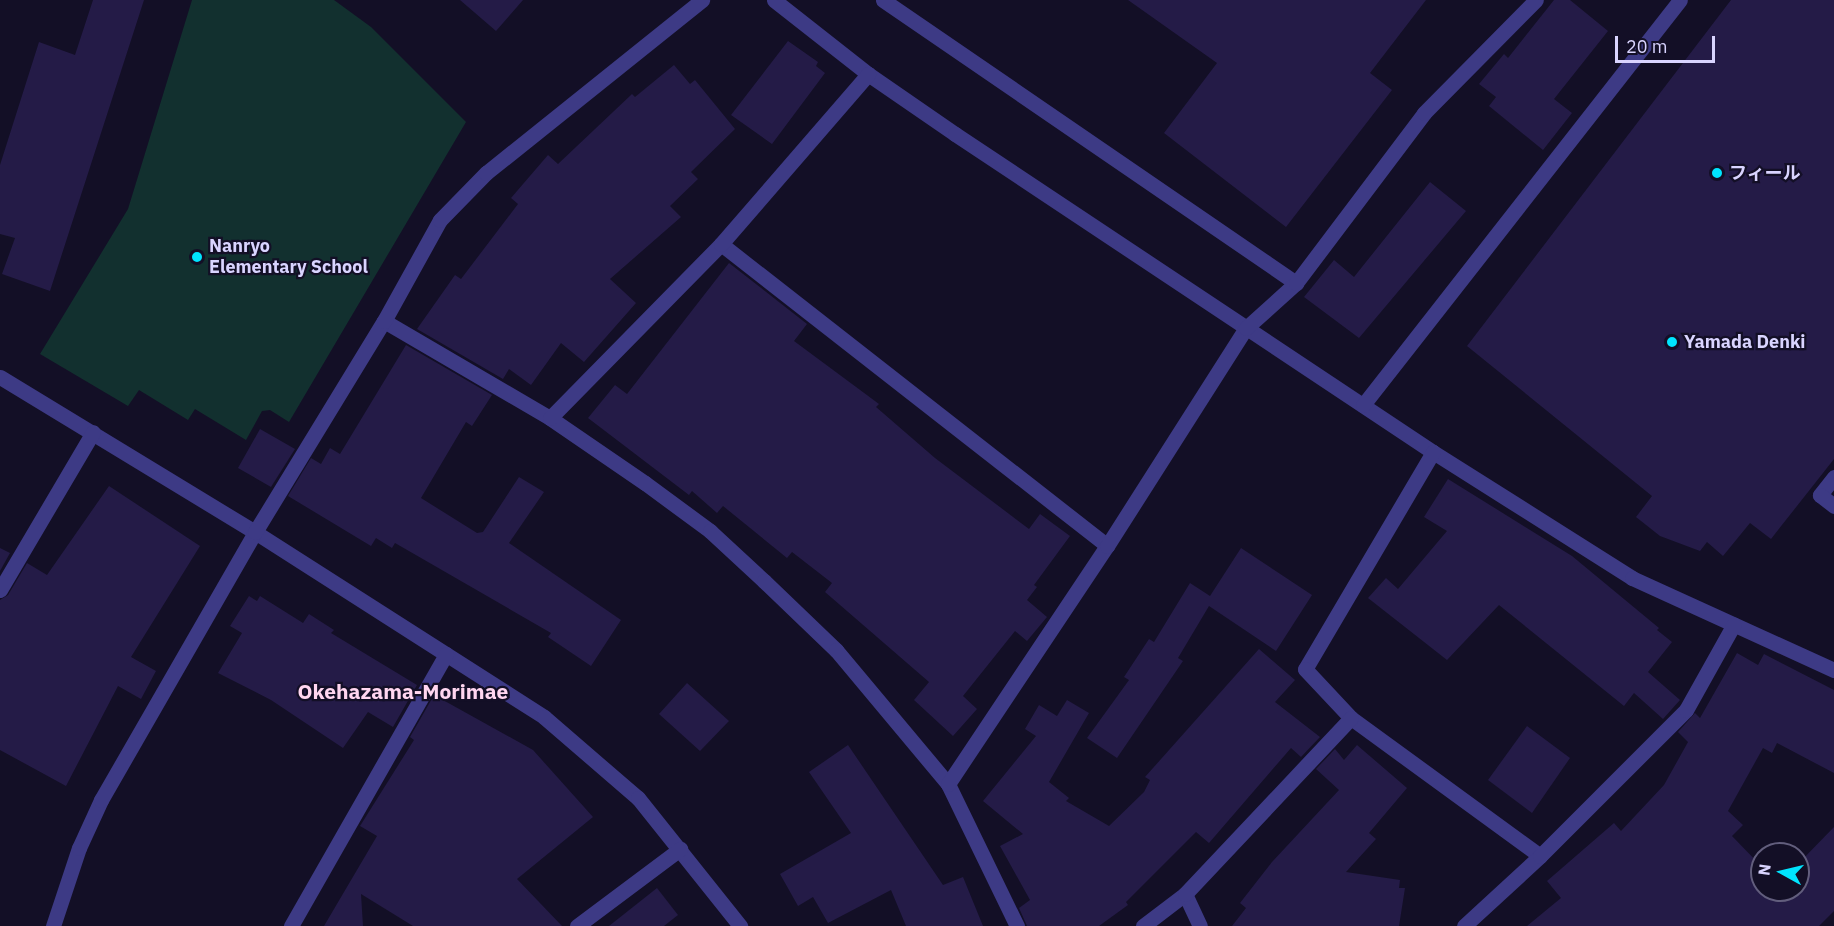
<!DOCTYPE html>
<meta charset="utf-8">
<style>
body{margin:0}
#map{position:relative;width:1834px;height:926px;overflow:hidden;background:#130f26;font-family:"IBM Plex Sans","Noto Sans JP",sans-serif}
div>[style]{position:absolute}
[style*='--x']{left:calc(var(--x)*1px);top:calc(var(--y)*1px);width:calc(var(--w)*1px);rotate:calc(var(--a)*1deg)}
.green>*{inset:0;background:#12302f}
.building>*{inset:0;background:#241b47}
.minor>*{height:15px;margin:-7.5px;padding:0 7.5px;transform-origin:7.5px;border-radius:7.5px;background:#3d3a85}
.dots>*{width:16px;height:16px;translate:-50% -50%;box-sizing:border-box;border:3px solid #130f26;border-radius:50%}
span{translate:-50% -50%;white-space:nowrap;text-align:center;line-height:1.15;-webkit-text-stroke:4.5px #130f26;paint-order:stroke}
.poi-label{font-size:18px;color:#d9d4ff;font-weight:700}
.left{translate:0 -50%;text-align:left}
.quarter-label{font-size:21px;color:#ffd6f0;font-weight:700}
.north{position:absolute;left:1750px;top:842px;width:60px;height:60px;box-sizing:border-box;background:#130f26;border:2px solid #625e7d;border-radius:50%;rotate:278deg;font-size:16px;font-weight:700;line-height:24px;text-align:center;color:#d9d4ff}
.north::after{content:'';display:block;margin:auto;width:21px;height:27px;background:#00e5ff;clip-path:polygon(50% 0,100% 100%,50% 72%,0 100%)}
.scale{position:absolute;left:1615px;top:36px;width:100px;height:27px;box-sizing:border-box;border:3px solid #d9d4ff;border-top:0;padding-left:8px;font-size:18px;line-height:21px;white-space:nowrap;color:#d9d4ff;-webkit-text-stroke:4px #130f26;paint-order:stroke}
</style>
<div id="map">
<div class="green">
<div style="clip-path:polygon(192px 0,334px 0,371px 27px,466px 122px,289px 422px,270px 410px,262px 411px,246px 440px,195px 409px,188px 420px,139px 390px,128px 406px,40px 354px,128px 209px)"></div>
</div>
<div class="building">
<div style="clip-path:polygon(93px 0,144px 0,50px 291px,2px 274px,15px 238px,0 234px,0 165px,39px 42px,75px 55px)"></div>
<div style="clip-path:polygon(460px 0,523px 0,496px 31px)"></div>
<div style="clip-path:polygon(1128px 0,1426px 0,1370px 73px,1392px 90px,1286px 227px,1164px 133px,1217px 63px)"></div>
<div style="clip-path:polygon(1554px 0,1570px 0,1608px 31px,1554px 99px,1572px 113px,1543px 150px,1489px 106px,1496px 97px,1479px 84px,1504px 54px,1508px 58px)"></div>
<div style="clip-path:polygon(1731px 0,1834px 0,1834px 459px,1771px 539px,1750px 523px,1723px 556px,1707px 542px,1700px 551px,1660px 536px,1636px 517px,1652px 496px,1467px 346px)"></div>
<div style="clip-path:polygon(788px 41px,818px 62px,816px 66px,825px 73px,772px 144px,731px 115px)"></div>
<div style="clip-path:polygon(674px 65px,690px 84px,695px 80px,735px 129px,691px 172px,698px 179px,670px 206px,681px 217px,610px 279px,636px 303px,584px 362px,561px 343px,531px 385px,509px 369px,503px 379px,417px 329px,455px 275px,461px 279px,518px 204px,511px 198px,548px 155px,558px 164px,632px 94px,635px 97px)"></div>
<div style="clip-path:polygon(1430px 182px,1466px 211px,1359px 338px,1304px 297px,1334px 260px,1354px 277px)"></div>
<div style="clip-path:polygon(729px 263px,807px 324px,794px 341px,879px 404px,876px 407px,935px 458px,1029px 529px,1040px 514px,1070px 536px,1034px 585px,1037px 587px,1027px 600px,1047px 617px,1027px 641px,1015px 631px,963px 696px,977px 709px,953px 736px,914px 700px,929px 682px,825px 592px,832px 583px,792px 552px,787px 558px,723px 506px,717px 513px,692px 491px,689px 495px,588px 418px,615px 385px,627px 394px)"></div>
<div style="clip-path:polygon(406px 345px,492px 395px,472px 426px,466px 422px,421px 498px,477px 533px,483px 532px,519px 477px,544px 492px,509px 543px,621px 620px,591px 666px,548px 637px,551px 633px,395px 543px,392px 548px,376px 538px,371px 546px,288px 496px,311px 458px,321px 464px,330px 448px,340px 454px)"></div>
<div style="clip-path:polygon(260px 429px,295px 449px,271px 487px,238px 468px)"></div>
<div style="clip-path:polygon(1448px 479px,1572px 556px,1659px 628px,1657px 630px,1672px 642px,1648px 672px,1680px 700px,1663px 719px,1634px 693px,1624px 706px,1499px 605px,1447px 660px,1368px 598px,1386px 578px,1398px 589px,1447px 531px,1424px 517px)"></div>
<div style="clip-path:polygon(109px 486px,200px 546px,131px 657px,156px 671px,141px 699px,118px 686px,66px 786px,0 750px,0 600px,8px 595px,27px 563px,47px 575px)"></div>
<div style="clip-path:polygon(0 548px,10px 553px,0 571px)"></div>
<div style="clip-path:polygon(1241px 548px,1312px 595px,1276px 651px,1209px 606px,1178px 658px,1183px 661px,1117px 758px,1087px 738px,1129px 680px,1124px 677px,1149px 639px,1154px 642px,1190px 583px,1210px 596px)"></div>
<div style="clip-path:polygon(249px 596px,257px 601px,260px 596px,303px 623px,309px 614px,334px 630px,331px 633px,417px 685px,393px 727px,368px 712px,343px 748px,271px 700px,218px 673px,242px 633px,230px 626px)"></div>
<div style="clip-path:polygon(1259px 649px,1295px 680px,1275px 702px,1320px 737px,1301px 757px,1291px 748px,1209px 843px,1196px 832px,1126px 902px,1128px 905px,1099px 926px,1027px 926px,1019px 908px,1030px 900px,1000px 846px,1023px 834px,983px 801px,1036px 736px,1025px 729px,1039px 705px,1057px 716px,1067px 700px,1089px 713px,1049px 782px,1069px 798px,1066px 801px,1109px 826px,1144px 792px,1150px 780px,1145px 777px)"></div>
<div style="clip-path:polygon(1737px 653px,1758px 665px,1764px 654px,1834px 690px,1834px 773px,1777px 743px,1772px 753px,1763px 748px,1728px 811px,1743px 825px,1732px 836px,1762px 867px,1762px 890px,1798px 890px,1798px 864px,1834px 827px,1834px 911px,1819px 926px,1527px 926px,1561px 898px,1547px 881px,1614px 823px,1621px 831px,1664px 785px,1688px 742px,1678px 732px,1695px 713px,1700px 718px)"></div>
<div style="clip-path:polygon(687px 683px,729px 721px,700px 751px,659px 714px)"></div>
<div style="clip-path:polygon(434px 695px,533px 750px,593px 817px,517px 879px,562px 926px,413px 926px,361px 894px,363px 926px,324px 926px,377px 836px,360px 826px,414px 740px,410px 737px)"></div>
<div style="clip-path:polygon(1527px 726px,1570px 758px,1532px 813px,1488px 780px)"></div>
<div style="clip-path:polygon(848px 745px,943px 885px,963px 877px,983px 926px,906px 926px,891px 890px,828px 923px,813px 897px,798px 906px,780px 874px,851px 833px,809px 772px)"></div>
<div style="clip-path:polygon(1357px 745px,1407px 788px,1369px 833px,1376px 839px,1346px 872px,1400px 880px,1399px 888px,1405px 888px,1399px 926px,1232px 926px,1246px 908px,1240px 903px,1272px 862px,1339px 790px,1316px 769px,1335px 749px,1344px 760px)"></div>
<div style="clip-path:polygon(657px 888px,678px 915px,664px 926px,609px 926px)"></div>
</div>
<div class="minor">
<div style="--x:774;--y:0;--w:120;--a:38.2"></div>
<div style="--x:868;--y:74;--w:106;--a:34.6"></div>
<div style="--x:955;--y:134;--w:574;--a:33.63"></div>
<div style="--x:1433;--y:452;--w:236;--a:32.3"></div>
<div style="--x:1632;--y:578;--w:222;--a:24.5"></div>
<div style="--x:883;--y:0;--w:501;--a:34.42"></div>
<div style="--x:721;--y:244;--w:490;--a:38"></div>
<div style="--x:384;--y:321;--w:192;--a:30.3"></div>
<div style="--x:550;--y:418;--w:115;--a:34.4"></div>
<div style="--x:645;--y:483;--w:81;--a:36.4"></div>
<div style="--x:710;--y:531;--w:74;--a:42.8"></div>
<div style="--x:764;--y:581;--w:100;--a:43.8"></div>
<div style="--x:836;--y:650;--w:175;--a:50.1"></div>
<div style="--x:948;--y:784;--w:158;--a:64.1"></div>
<div style="--x:0;--y:377;--w:298;--a:31.3"></div>
<div style="--x:255;--y:532;--w:343;--a:32.6"></div>
<div style="--x:544;--y:717;--w:124;--a:40.8"></div>
<div style="--x:638;--y:798;--w:164;--a:51.4"></div>
<div style="--x:1363;--y:405;--w:514;--a:-51.95"></div>
<div style="--x:550;--y:418;--w:244;--a:-45.5"></div>
<div style="--x:721;--y:244;--w:225;--a:-49.1"></div>
<div style="--x:1433;--y:452;--w:252;--a:120.5"></div>
<div style="--x:1305;--y:669;--w:67;--a:46.8"></div>
<div style="--x:1351;--y:718;--w:234;--a:36.1"></div>
<div style="--x:1834;--y:477;--w:23;--a:128"></div>
<div style="--x:1820;--y:495;--w:18;--a:38"></div>
<div style="--x:0;--y:590;--w:183;--a:-59.5"></div>
<div style="--x:948;--y:784;--w:286;--a:-56.3"></div>
<div style="--x:1107;--y:546;--w:259;--a:-57.5"></div>
<div style="--x:1246;--y:328;--w:67;--a:-42"></div>
<div style="--x:1296;--y:283;--w:213;--a:-53"></div>
<div style="--x:1424;--y:113;--w:159;--a:-45.3"></div>
<div style="--x:1185;--y:894;--w:35;--a:65"></div>
<div style="--x:53;--y:926;--w:82;--a:-71.6"></div>
<div style="--x:79;--y:848;--w:53;--a:-65.4"></div>
<div style="--x:101;--y:800;--w:309;--a:-60.1"></div>
<div style="--x:255;--y:532;--w:247;--a:-58.6"></div>
<div style="--x:384;--y:321;--w:115;--a:-61"></div>
<div style="--x:440;--y:220;--w:66;--a:-45.6"></div>
<div style="--x:486;--y:173;--w:277;--a:-38.7"></div>
<div style="--x:291;--y:926;--w:313;--a:-60.3"></div>
<div style="--x:577;--y:926;--w:129;--a:-36.8"></div>
<div style="--x:1143;--y:926;--w:53;--a:-37.3"></div>
<div style="--x:1185;--y:894;--w:242;--a:-46.7"></div>
<div style="--x:1464;--y:926;--w:103;--a:-42.6"></div>
<div style="--x:1540;--y:856;--w:206;--a:-45"></div>
<div style="--x:1686;--y:710;--w:98;--a:-60.8"></div>
</div>
<div class="dots">
<div style="left:1717px;top:173px;background:#00e5ff"></div>
<div style="left:197px;top:257px;background:#00e5ff"></div>
<div style="left:1672px;top:342px;background:#00e5ff"></div>
</div>
<div class="poi-label">
<span class="left" style="left:1729px;top:173px">フィール</span>
<span class="left" style="left:209px;top:257px">Nanryo<br>Elementary School</span>
<span class="left" style="left:1684px;top:342px">Yamada Denki</span>
</div>
<div class="quarter-label">
<span style="left:403px;top:691px">Okehazama-Morimae</span>
</div>
<div class="north">N</div>
<div class="scale">20 m</div>
</div>
